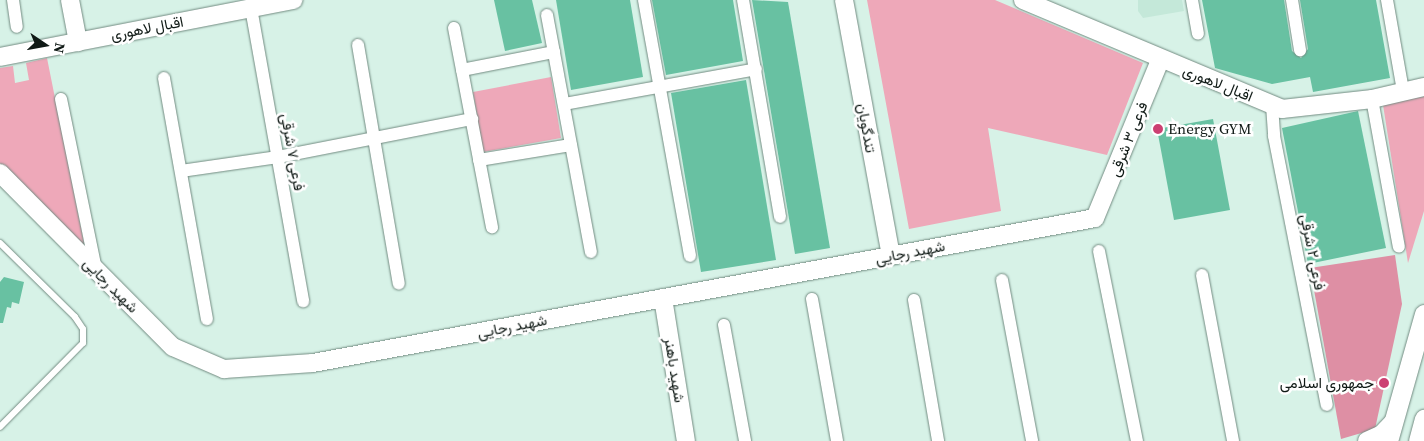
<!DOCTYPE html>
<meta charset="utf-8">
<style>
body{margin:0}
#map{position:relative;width:1424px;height:441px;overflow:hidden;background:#d7f2e7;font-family:"Source Serif 4",Vazirmatn,serif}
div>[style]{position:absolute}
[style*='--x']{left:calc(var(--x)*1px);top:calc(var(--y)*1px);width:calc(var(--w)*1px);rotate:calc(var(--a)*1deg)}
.built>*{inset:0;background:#c4e8d9}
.green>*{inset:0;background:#eea8b9}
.forest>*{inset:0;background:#de8fa4}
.building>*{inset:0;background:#68c1a2}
.roads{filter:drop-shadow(0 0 1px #728b81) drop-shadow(0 0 1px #728b81)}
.lane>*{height:6px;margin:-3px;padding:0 3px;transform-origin:3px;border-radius:3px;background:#fff}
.street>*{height:12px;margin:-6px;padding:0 6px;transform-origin:6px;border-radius:6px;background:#fff}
.secondary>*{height:18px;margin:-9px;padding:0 9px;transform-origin:9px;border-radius:9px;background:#fff}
.primary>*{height:19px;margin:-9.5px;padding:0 9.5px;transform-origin:9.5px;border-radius:9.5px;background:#fff}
.dots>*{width:14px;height:14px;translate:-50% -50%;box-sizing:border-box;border:2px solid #fff;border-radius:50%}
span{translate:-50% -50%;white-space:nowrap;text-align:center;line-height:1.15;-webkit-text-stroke:5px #fff;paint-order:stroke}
.street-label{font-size:15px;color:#0f1915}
.poi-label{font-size:15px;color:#0f1915}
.left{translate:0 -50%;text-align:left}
.right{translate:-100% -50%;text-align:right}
.north{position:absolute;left:20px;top:20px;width:50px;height:50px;-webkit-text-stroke:4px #fff;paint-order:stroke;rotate:102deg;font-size:14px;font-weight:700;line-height:20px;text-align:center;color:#0f1915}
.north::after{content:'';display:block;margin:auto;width:18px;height:22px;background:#0f1915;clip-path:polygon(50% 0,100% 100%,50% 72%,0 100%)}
</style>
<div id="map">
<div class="built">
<div style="clip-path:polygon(1138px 0,1182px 0,1184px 11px,1143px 18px,1138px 11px)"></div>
</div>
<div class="green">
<div style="clip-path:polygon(867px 0,995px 0,1143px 63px,1107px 155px,988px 128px,1001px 211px,909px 229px)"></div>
<div style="clip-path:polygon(47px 58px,85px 248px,0 165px,0 68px,13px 66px,15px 83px,29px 80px,26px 63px)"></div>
<div style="clip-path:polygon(551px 77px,561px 138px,483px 152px,473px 92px)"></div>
<div style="clip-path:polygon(1424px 96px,1424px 211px,1408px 263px,1383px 105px)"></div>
</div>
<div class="forest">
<div style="clip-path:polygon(1395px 255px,1402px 304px,1375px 429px,1341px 439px,1310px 268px)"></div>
</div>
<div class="building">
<div style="clip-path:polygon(494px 0,532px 0,542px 43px,505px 51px)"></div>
<div style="clip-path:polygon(556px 0,630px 0,643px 77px,571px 90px)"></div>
<div style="clip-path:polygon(652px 0,733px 0,743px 61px,666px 75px)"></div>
<div style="clip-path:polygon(752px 0,788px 2px,830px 248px,795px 254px)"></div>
<div style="clip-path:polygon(1202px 0,1284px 0,1292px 51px,1301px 58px,1308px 49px,1300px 0,1376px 0,1390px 78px,1313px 92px,1310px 77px,1272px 84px,1215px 68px)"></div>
<div style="clip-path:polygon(746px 80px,776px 260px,701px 272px,671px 93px)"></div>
<div style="clip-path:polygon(1358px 111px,1386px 248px,1308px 264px,1282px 128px)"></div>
<div style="clip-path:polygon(1213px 119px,1230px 210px,1174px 220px,1157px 129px)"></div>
<div style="clip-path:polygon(4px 277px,24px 282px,19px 304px,12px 302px,11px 308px,7px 307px,3px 323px,0 323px,0 282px)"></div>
</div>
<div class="roads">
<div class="lane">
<div style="--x:0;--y:243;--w:105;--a:44.6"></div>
<div style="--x:75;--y:317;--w:14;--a:56"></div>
<div style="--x:83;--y:329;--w:14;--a:90"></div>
<div style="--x:83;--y:343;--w:118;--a:134.7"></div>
</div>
<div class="street">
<div style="--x:13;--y:0;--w:27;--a:82"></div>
<div style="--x:644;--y:0;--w:260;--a:79.8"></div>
<div style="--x:743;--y:0;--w:220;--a:80.3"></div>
<div style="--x:1192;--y:0;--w:34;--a:80"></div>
<div style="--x:1292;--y:0;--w:51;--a:80.9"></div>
<div style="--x:1387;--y:0;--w:92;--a:80"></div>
<div style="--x:251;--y:8;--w:298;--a:79.9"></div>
<div style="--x:547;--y:15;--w:241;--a:79.5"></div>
<div style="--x:454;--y:28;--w:203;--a:79.2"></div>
<div style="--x:358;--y:45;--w:242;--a:80.3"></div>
<div style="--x:462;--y:70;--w:94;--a:-11.1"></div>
<div style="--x:164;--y:78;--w:245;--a:79.9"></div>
<div style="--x:61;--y:99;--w:175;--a:78.4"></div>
<div style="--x:1372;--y:99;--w:150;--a:79.7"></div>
<div style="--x:564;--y:104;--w:195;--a:-10.3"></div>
<div style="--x:1272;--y:105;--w:31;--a:86"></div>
<div style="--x:1274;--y:136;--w:274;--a:78.9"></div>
<div style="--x:479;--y:160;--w:93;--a:-9.3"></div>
<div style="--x:181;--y:171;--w:98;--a:-8.2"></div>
<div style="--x:278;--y:157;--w:198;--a:-11.1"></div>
<div style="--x:1099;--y:251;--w:194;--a:78.7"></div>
<div style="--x:1202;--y:275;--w:169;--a:79.4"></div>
<div style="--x:1002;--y:280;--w:164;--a:79.4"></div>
<div style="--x:812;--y:299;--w:144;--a:80"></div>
<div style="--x:914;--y:300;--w:143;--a:80.3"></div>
<div style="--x:724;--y:325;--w:118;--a:79.7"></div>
</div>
<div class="secondary">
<div style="--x:70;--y:0;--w:43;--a:79.2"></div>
<div style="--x:844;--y:0;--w:260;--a:79.6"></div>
<div style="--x:1023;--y:0;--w:281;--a:22.8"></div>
<div style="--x:1282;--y:109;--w:91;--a:-6.3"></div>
<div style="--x:1372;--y:99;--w:53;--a:-13"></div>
<div style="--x:0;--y:57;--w:299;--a:-11"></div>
<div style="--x:0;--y:173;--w:245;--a:45.2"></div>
<div style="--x:173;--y:347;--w:56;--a:23.3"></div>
<div style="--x:224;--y:369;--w:89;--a:-3.9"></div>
<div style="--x:313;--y:363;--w:795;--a:-10.5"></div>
<div style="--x:1095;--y:218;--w:171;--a:-67.6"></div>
<div style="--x:663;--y:298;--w:145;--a:80.9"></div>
<div style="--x:1367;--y:441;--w:17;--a:-25"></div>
<div style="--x:1382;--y:434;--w:18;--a:-47"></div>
</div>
<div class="primary">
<div style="--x:1388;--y:441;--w:132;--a:-74.2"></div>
<div style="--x:1418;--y:441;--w:23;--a:-75"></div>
</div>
</div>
<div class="dots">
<div style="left:1158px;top:129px;background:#cc4072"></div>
<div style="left:1384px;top:383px;background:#cc4072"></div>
</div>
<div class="street-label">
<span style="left:147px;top:28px;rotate:-11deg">اقبال لاهوری</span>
<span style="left:1218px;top:83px;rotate:22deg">اقبال لاهوری</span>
<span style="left:867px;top:128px;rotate:80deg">تندگویان</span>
<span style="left:1128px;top:139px;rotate:-68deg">فرعی ۳ شرقی</span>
<span style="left:293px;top:152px;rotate:80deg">فرعی ۷ شرقی</span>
<span style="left:910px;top:252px;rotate:-11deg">شهید رجایی</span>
<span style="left:1313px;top:252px;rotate:79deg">فرعی ۲ شرقی</span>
<span style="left:111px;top:285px;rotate:45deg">شهید رجایی</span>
<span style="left:512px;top:326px;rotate:-11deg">شهید رجایی</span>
<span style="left:675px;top:370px;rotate:81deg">شهید باهنر</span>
</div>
<div class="poi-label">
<span class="left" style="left:1168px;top:129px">Energy GYM</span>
<span class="right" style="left:1374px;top:383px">جمهوری اسلامی</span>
</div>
<div class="north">N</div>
</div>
